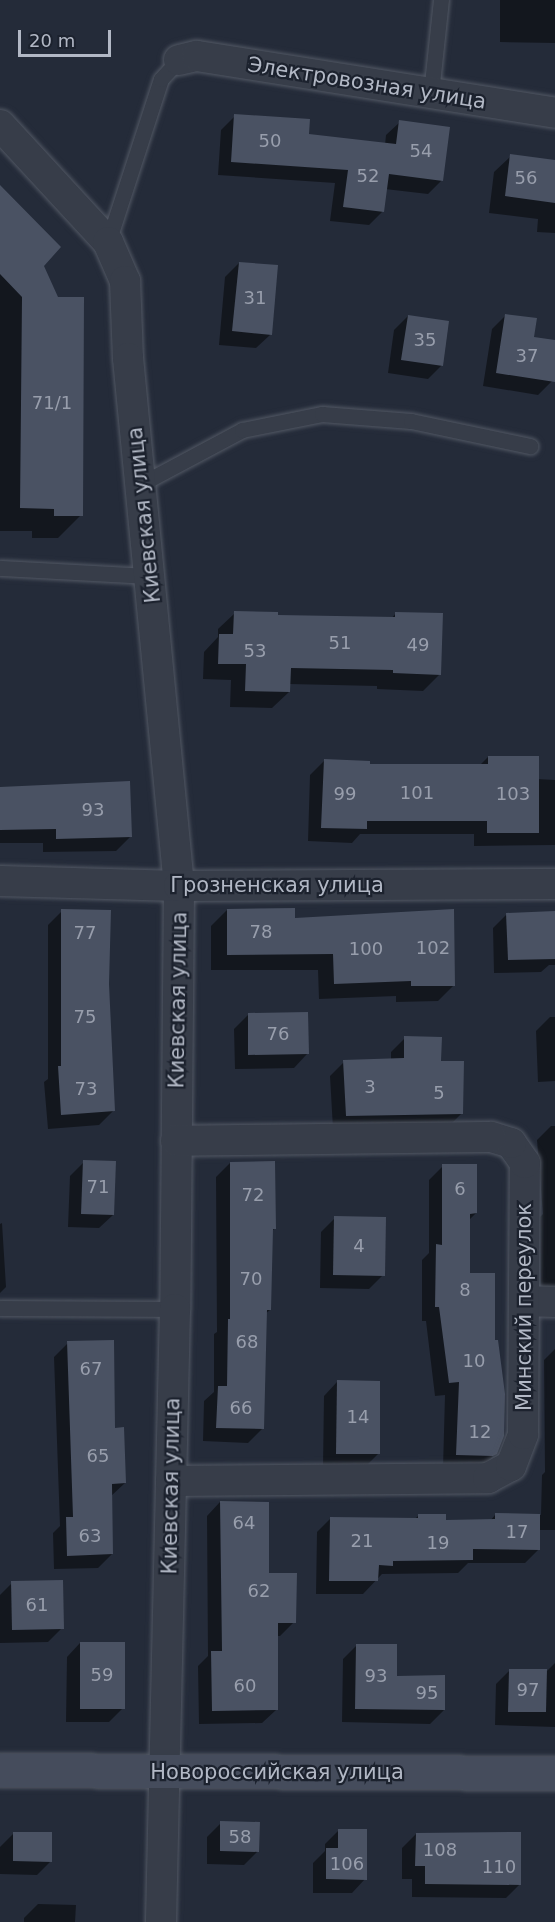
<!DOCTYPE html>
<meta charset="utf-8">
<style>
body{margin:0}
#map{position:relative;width:555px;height:1922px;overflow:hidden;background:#242b39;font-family:"DejaVu Sans",sans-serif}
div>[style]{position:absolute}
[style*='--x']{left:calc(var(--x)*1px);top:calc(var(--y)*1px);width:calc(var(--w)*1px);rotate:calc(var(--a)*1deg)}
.shadow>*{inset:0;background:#0007}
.building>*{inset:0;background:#4a5263}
.roads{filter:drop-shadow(0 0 2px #525864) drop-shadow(0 0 2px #525864)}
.lane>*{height:15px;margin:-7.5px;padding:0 7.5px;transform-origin:7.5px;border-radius:7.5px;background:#373d49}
.street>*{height:30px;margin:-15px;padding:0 15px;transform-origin:15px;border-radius:15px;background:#373d49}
.secondary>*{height:33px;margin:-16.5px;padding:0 16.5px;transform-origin:16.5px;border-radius:16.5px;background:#454c5c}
span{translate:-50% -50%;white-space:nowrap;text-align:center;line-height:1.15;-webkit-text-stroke:4.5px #1c222e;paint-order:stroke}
.number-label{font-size:18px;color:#989eac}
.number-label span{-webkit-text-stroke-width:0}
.street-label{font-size:21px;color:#b2b8c5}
.scale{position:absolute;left:18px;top:30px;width:93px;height:27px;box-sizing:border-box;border:3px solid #b2b8c5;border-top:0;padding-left:8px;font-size:18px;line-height:21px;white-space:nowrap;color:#b2b8c5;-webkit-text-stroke:4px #1c222e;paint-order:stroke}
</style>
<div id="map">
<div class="shadow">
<div style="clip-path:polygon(500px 0,555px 0,555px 43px,500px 42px)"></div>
<div style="clip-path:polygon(235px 116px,307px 135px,385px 145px,386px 135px,400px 122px,442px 180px,428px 194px,385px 189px,382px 212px,369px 225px,330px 221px,335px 183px,218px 175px,221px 130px)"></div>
<div style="clip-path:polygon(511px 156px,555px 161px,555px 233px,537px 232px,538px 219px,489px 213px,494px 172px)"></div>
<div style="clip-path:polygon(0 187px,42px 266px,81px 515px,58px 538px,32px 538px,32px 531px,0 531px)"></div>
<div style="clip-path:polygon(239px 263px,270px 335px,256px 348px,219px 345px,225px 277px)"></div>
<div style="clip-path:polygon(506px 315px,533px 338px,555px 342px,552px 381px,538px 395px,483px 386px,492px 329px)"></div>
<div style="clip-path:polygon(408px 316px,442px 365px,428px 379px,388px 373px,394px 330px)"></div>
<div style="clip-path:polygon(235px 613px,276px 617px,391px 619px,396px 613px,440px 674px,423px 691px,377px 689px,377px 686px,289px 684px,289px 692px,272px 708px,230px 707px,231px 680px,203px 679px,204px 652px,218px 637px,218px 629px)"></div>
<div style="clip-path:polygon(488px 757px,537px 779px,555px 780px,555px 845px,474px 846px,474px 834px,360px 834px,352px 843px,308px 841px,310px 775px,324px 761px,368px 766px,480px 765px)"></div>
<div style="clip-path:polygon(0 789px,130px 837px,116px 851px,43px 852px,43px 843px,0 843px)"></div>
<div style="clip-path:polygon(227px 910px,293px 919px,454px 985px,438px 1001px,396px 1002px,396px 996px,319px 999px,318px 970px,211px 970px,211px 926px)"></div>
<div style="clip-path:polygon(62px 911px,107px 984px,113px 1111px,99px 1125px,48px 1129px,44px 1082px,48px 1079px,48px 925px)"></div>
<div style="clip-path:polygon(555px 913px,555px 965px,549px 965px,541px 972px,494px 973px,493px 928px,507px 914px)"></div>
<div style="clip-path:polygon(248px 1015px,307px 1054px,294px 1068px,235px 1069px,234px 1029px)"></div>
<div style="clip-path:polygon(550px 1017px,555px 1017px,555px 1081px,538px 1082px,536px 1031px)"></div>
<div style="clip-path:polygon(405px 1038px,440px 1062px,462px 1113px,448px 1127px,333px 1129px,330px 1076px,344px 1062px,391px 1060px,391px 1052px)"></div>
<div style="clip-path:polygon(551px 1126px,555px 1126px,555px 1294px,541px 1294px,540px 1217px,543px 1214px,537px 1140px)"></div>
<div style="clip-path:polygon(84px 1162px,113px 1215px,99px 1228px,68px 1227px,70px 1176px)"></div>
<div style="clip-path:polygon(230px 1163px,275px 1228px,272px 1231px,270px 1310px,265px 1314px,262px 1429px,248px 1443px,203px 1441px,204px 1401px,214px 1392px,214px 1334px,217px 1332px,216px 1177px)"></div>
<div style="clip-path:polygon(443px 1166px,476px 1213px,469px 1220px,469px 1274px,496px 1453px,482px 1467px,443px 1468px,445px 1395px,435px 1396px,426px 1321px,422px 1321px,422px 1260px,429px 1253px,429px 1180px)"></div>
<div style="clip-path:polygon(335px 1218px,383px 1275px,369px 1289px,320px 1288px,321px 1232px)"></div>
<div style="clip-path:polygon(2px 1223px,6px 1287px,0 1293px,0 1224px)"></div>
<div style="clip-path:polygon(68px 1343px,114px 1429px,125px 1483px,110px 1497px,112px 1554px,98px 1568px,54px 1569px,53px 1533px,60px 1526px,54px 1357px)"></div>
<div style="clip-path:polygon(555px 1349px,555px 1530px,539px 1530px,539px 1549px,525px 1563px,468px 1563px,458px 1573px,382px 1574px,363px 1594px,316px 1594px,317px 1532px,331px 1518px,415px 1519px,419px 1515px,445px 1522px,490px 1521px,495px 1515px,541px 1515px,542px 1475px,545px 1472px,544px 1360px)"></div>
<div style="clip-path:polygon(337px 1382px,378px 1454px,364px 1468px,323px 1467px,324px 1396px)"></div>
<div style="clip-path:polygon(220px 1502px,267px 1574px,294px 1622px,280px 1636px,276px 1636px,276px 1710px,262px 1723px,199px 1724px,198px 1666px,208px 1656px,207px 1516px)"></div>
<div style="clip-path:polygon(12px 1583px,62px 1628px,48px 1642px,0 1643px,0 1595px)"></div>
<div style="clip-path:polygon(80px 1643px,123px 1708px,109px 1722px,66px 1722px,67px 1657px)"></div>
<div style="clip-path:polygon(357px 1645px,395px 1677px,444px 1710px,430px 1724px,342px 1722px,343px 1659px)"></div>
<div style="clip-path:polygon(555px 1663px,555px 1727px,495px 1725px,496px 1684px,510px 1670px,547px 1671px)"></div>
<div style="clip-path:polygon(221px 1823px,258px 1851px,244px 1865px,207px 1864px,207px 1837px)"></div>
<div style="clip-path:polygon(339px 1830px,365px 1879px,352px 1893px,313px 1893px,313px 1863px,325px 1851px,325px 1844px)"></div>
<div style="clip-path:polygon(14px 1833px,51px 1861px,37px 1875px,0 1874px,0 1847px)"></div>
<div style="clip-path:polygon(416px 1834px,520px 1884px,506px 1898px,412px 1897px,412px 1879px,402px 1879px,402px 1848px)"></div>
<div style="clip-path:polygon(38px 1904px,76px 1905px,75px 1922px,24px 1922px,24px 1918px)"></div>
</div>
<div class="building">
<div style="clip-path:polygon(234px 114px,310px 119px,309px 134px,396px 144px,399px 120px,450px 127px,443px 181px,389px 174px,384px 212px,343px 207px,348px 170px,231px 162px)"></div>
<div style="clip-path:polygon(510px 154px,555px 160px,555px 203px,505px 196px)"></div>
<div style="clip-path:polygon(0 185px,61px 247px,44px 266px,58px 297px,84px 297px,83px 516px,54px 516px,54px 509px,20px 508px,22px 297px,0 274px)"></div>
<div style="clip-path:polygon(239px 262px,278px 265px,272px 335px,232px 331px)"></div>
<div style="clip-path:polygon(505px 314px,537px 318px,534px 337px,555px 340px,555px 382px,496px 373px)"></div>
<div style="clip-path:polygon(408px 315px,449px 321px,443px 366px,401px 360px)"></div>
<div style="clip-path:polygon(234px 611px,278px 612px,278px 615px,395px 617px,395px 612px,443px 613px,441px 675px,393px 673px,393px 670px,291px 668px,290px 692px,245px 691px,246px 664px,218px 664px,219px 634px,233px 634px)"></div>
<div style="clip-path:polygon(488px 756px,539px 756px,539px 833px,487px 833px,487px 821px,367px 821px,367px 829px,321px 828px,324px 759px,370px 761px,370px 764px,488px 764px)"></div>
<div style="clip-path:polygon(130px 781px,132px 837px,56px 839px,56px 829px,0 830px,0 787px)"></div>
<div style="clip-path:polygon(295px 908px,295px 918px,454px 909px,455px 986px,411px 986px,411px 981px,334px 984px,333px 954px,227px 955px,227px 909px)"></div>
<div style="clip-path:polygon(61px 909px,111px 910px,109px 984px,115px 1111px,61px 1115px,58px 1066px,61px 1066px)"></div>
<div style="clip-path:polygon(555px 911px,555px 959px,508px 960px,506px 913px)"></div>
<div style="clip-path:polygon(308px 1012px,309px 1054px,248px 1055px,248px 1013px)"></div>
<div style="clip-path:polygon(404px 1036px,442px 1037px,441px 1061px,464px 1061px,463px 1114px,346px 1116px,343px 1060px,404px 1058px)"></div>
<div style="clip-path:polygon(83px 1160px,116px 1161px,114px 1215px,81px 1214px)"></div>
<div style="clip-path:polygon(275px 1161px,276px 1229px,273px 1229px,271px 1310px,267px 1310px,264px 1429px,216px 1428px,218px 1386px,227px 1386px,228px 1319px,230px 1319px,230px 1162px)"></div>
<div style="clip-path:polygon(442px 1164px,477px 1164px,477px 1213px,470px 1214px,470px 1273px,495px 1273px,495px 1340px,498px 1340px,505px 1394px,504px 1436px,497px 1454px,493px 1456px,456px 1455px,459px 1382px,449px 1383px,439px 1307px,435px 1307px,436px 1244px,442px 1245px)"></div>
<div style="clip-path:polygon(334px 1216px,386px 1217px,385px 1276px,333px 1275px)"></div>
<div style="clip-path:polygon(114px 1340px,115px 1428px,124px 1427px,126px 1483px,112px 1484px,113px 1554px,67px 1556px,66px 1517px,73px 1517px,67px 1341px)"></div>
<div style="clip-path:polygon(337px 1380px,380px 1381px,380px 1454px,336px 1454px)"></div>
<div style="clip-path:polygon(220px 1501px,269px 1502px,269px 1573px,297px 1573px,296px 1623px,278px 1623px,278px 1710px,212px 1711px,211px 1651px,222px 1651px)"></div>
<div style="clip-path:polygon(495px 1513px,540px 1514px,540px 1550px,473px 1549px,473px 1560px,393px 1561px,393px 1566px,379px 1565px,378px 1581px,329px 1581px,330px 1517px,418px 1518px,418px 1514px,446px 1514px,446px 1520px,495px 1519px)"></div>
<div style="clip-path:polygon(63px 1580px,64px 1629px,12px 1630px,11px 1581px)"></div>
<div style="clip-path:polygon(80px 1642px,125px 1642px,125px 1709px,80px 1709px)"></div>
<div style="clip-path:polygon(356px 1644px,397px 1644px,397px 1676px,445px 1675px,445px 1710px,355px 1709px)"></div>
<div style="clip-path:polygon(509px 1669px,547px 1669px,546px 1712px,508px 1712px)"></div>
<div style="clip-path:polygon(220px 1821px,260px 1822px,259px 1852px,220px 1851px)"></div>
<div style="clip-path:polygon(338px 1829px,367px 1829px,367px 1880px,326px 1879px,326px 1848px,338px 1848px)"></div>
<div style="clip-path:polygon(13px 1832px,52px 1832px,52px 1862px,13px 1861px)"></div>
<div style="clip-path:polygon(521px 1832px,521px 1885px,425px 1884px,425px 1866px,415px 1866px,416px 1833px)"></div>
</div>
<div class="roads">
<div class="lane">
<div style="--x:431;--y:93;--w:94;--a:-83.9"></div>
<div style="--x:108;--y:242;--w:171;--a:-72"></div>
<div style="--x:161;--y:79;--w:26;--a:-47"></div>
<div style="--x:141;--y:484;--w:115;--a:-28.1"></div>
<div style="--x:242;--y:430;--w:82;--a:-11.3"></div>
<div style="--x:322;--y:414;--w:89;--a:4.5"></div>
<div style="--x:411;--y:421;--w:122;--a:11.9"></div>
<div style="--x:0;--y:568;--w:150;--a:3.1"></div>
<div style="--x:0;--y:1308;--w:175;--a:0.3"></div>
</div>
<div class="street">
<div style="--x:179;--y:60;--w:18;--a:-13"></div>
<div style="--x:197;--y:56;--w:363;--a:9"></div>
<div style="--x:0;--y:125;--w:159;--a:47.3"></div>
<div style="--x:108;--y:242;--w:43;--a:66.4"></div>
<div style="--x:125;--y:281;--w:77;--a:87.8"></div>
<div style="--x:128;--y:358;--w:530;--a:84.48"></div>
<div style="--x:179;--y:886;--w:423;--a:90.5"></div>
<div style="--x:175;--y:1309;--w:613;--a:91.31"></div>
<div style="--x:0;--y:881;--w:179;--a:1.6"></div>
<div style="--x:179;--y:886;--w:376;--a:-0.3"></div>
<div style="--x:524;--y:1301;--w:31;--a:2"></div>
<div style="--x:171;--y:1481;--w:317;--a:-0.5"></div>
<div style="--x:488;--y:1478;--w:26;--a:-28"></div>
<div style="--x:511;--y:1466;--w:34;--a:-69"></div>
<div style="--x:523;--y:1434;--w:271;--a:-89.6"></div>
<div style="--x:525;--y:1163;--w:24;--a:-125"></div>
<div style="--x:511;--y:1143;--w:21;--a:-163"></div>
<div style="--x:491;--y:1137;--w:315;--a:179.3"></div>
</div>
<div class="secondary">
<div style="--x:0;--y:1770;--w:555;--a:0.31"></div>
</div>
</div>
<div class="number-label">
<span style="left:270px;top:141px">50</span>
<span style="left:421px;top:151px">54</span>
<span style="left:368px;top:176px">52</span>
<span style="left:526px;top:178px">56</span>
<span style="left:255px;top:298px">31</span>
<span style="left:425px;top:340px">35</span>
<span style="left:527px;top:356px">37</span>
<span style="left:52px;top:403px">71/1</span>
<span style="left:340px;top:643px">51</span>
<span style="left:418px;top:645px">49</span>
<span style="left:255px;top:651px">53</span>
<span style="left:417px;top:793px">101</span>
<span style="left:345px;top:794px">99</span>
<span style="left:513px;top:794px">103</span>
<span style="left:93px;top:810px">93</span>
<span style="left:261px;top:932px">78</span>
<span style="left:85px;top:933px">77</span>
<span style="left:433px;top:948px">102</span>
<span style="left:366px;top:949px">100</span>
<span style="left:85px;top:1017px">75</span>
<span style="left:278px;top:1034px">76</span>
<span style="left:370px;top:1087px">3</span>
<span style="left:86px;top:1089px">73</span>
<span style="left:439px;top:1093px">5</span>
<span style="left:98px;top:1187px">71</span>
<span style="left:460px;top:1189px">6</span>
<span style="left:253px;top:1195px">72</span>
<span style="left:359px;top:1246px">4</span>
<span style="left:251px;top:1279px">70</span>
<span style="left:465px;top:1290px">8</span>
<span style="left:247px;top:1342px">68</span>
<span style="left:474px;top:1361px">10</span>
<span style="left:91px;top:1369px">67</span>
<span style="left:241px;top:1408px">66</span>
<span style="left:358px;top:1417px">14</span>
<span style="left:480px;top:1432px">12</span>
<span style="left:98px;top:1456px">65</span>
<span style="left:244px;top:1523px">64</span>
<span style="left:517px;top:1532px">17</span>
<span style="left:90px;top:1536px">63</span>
<span style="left:362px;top:1541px">21</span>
<span style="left:438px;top:1543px">19</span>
<span style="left:259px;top:1591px">62</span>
<span style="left:37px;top:1605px">61</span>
<span style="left:102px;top:1675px">59</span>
<span style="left:376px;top:1676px">93</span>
<span style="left:245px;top:1686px">60</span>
<span style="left:528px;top:1690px">97</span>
<span style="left:427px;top:1693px">95</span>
<span style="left:240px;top:1837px">58</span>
<span style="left:440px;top:1850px">108</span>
<span style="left:347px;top:1864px">106</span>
<span style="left:499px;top:1867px">110</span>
</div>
<div class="street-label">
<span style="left:367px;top:83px;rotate:9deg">Электровозная улица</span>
<span style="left:144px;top:515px;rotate:-96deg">Киевская улица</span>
<span style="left:277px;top:885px">Грозненская улица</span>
<span style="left:178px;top:1000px;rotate:-89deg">Киевская улица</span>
<span style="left:524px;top:1307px;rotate:-90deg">Минский переулок</span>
<span style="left:171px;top:1486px;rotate:-89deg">Киевская улица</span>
<span style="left:277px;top:1772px">Новороссийская улица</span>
</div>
<div class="scale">20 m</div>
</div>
